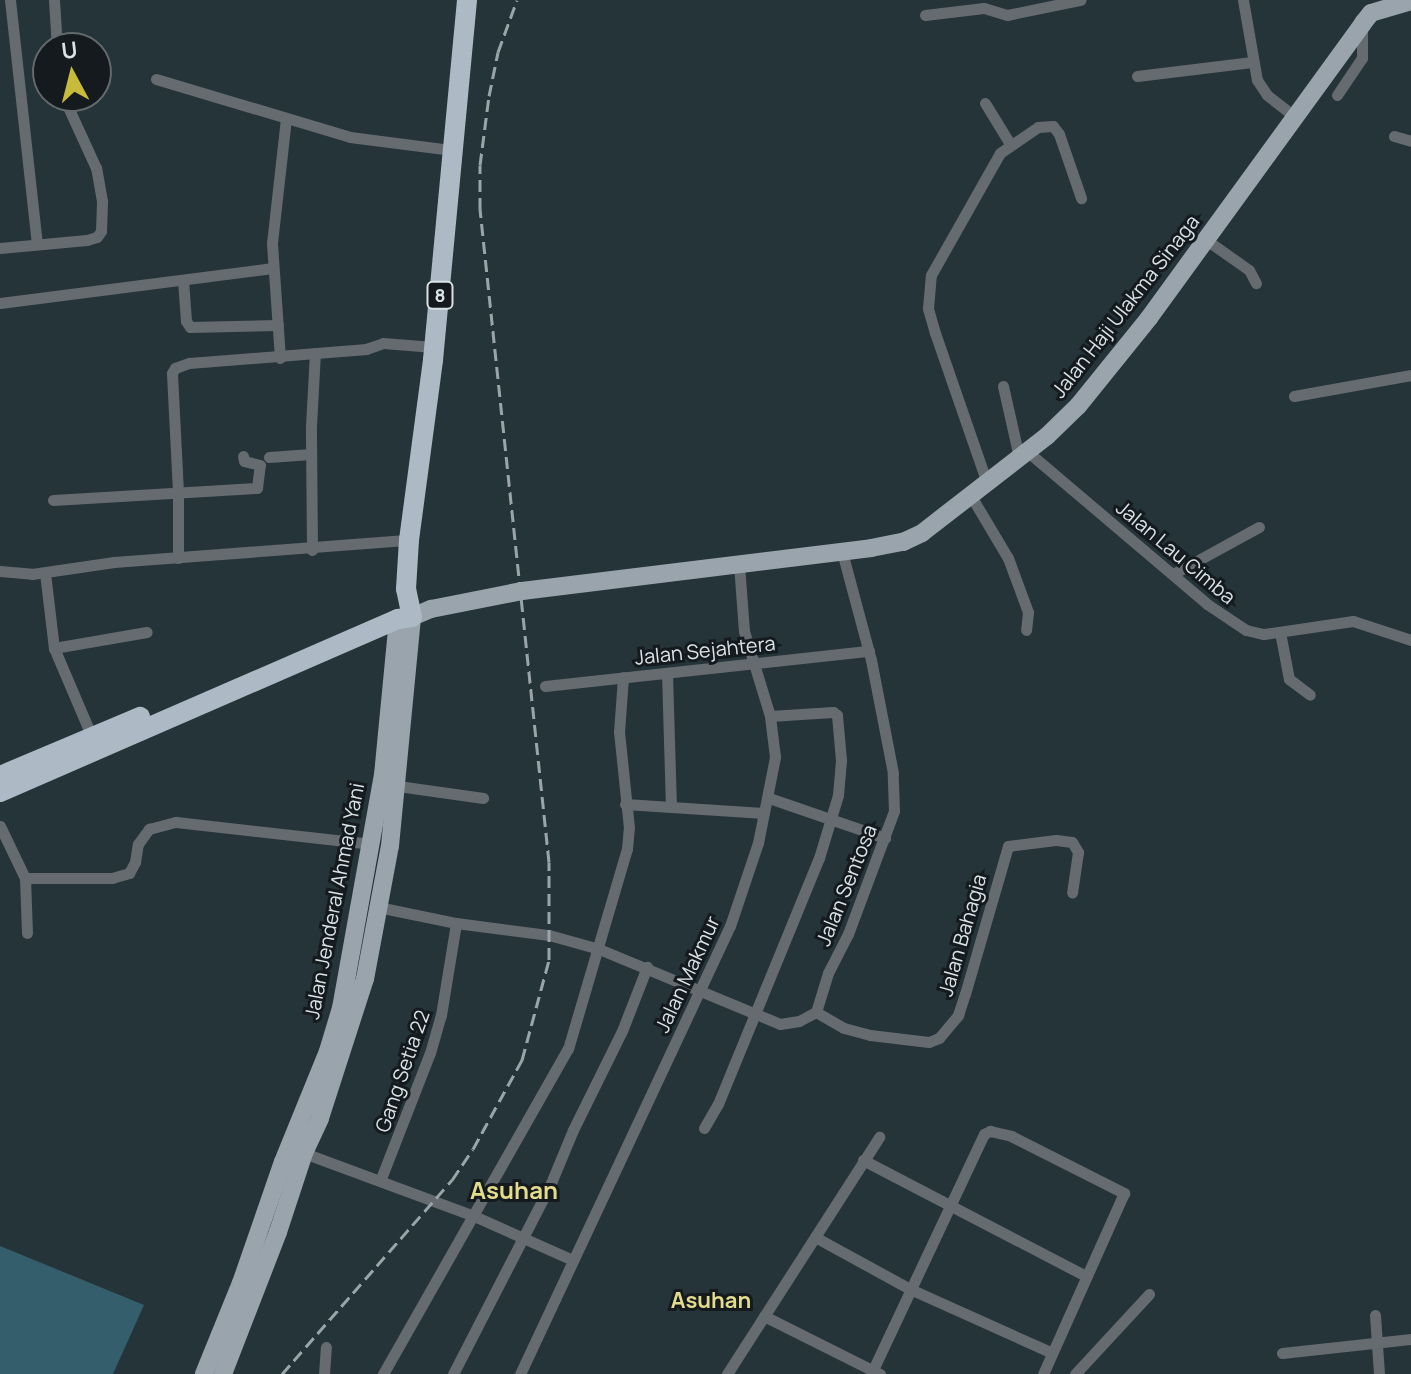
<!DOCTYPE html>
<style>
body{margin:0}
#map{position:relative;width:1411px;height:1374px;overflow:hidden;background:#253439;font-family:Manrope,sans-serif}
div>[style]{position:absolute}
[style*='--x']{left:calc(var(--x)*1px);top:calc(var(--y)*1px);width:calc(var(--w)*1px);rotate:calc(var(--a)*1deg)}
.green>*{inset:0;background:#345e6b}
.street>*{height:11px;margin:-5.5px;padding:0 5.5px;transform-origin:5.5px;border-radius:5.5px;background:#666b70}
.primary>*{height:18px;margin:-9px;padding:0 9px;transform-origin:9px;border-radius:9px;background:#99a4ad}
.highway>*{height:20px;margin:-10px;padding:0 10px;transform-origin:10px;border-radius:10px;background:#adbac6}
.rail>*{height:3px;margin-top:-1.5px;transform-origin:0;background:repeating-linear-gradient(90deg,#99a5a9 0 12px,transparent 0 18px)}
span{translate:-50% -50%;white-space:nowrap;text-align:center;line-height:1.15;-webkit-text-stroke:6px #141a1d;paint-order:stroke}
.shield-label span{padding:2px 6px;background:#141a1d;border:2px solid;border-radius:6px;-webkit-text-stroke-width:0}
.shield-label{font-size:18px;color:#d9e3e6;font-weight:700}
.street-label{font-size:20px;color:#d9e3e6}
.neighbourhood-label{font-size:22px;color:#e3dc8d;font-weight:700}
.quarter-label{font-size:24px;color:#e3dc8d;font-weight:700}
.north{position:absolute;left:32px;top:32px;width:80px;height:80px;box-sizing:border-box;background:#141a1d;border:2px solid #636a6d;border-radius:50%;rotate:353deg;font-size:22px;font-weight:700;line-height:32px;text-align:center;color:#d9e3e6}
.north::after{content:'';display:block;margin:auto;width:28px;height:36px;background:#c8bb3b;clip-path:polygon(50% 0,100% 100%,50% 72%,0 100%)}
</style>
<div id="map">
<div class="green">
<div style="clip-path:polygon(0 1246px,144px 1305px,113px 1374px,0 1374px)"></div>
</div>
<div class="street">
<div style="--x:10;--y:0;--w:245;--a:83.7"></div>
<div style="--x:54;--y:0;--w:48;--a:86.4"></div>
<div style="--x:1243;--y:0;--w:81;--a:80.1"></div>
<div style="--x:1257;--y:80;--w:18;--a:56"></div>
<div style="--x:1267;--y:95;--w:34;--a:38"></div>
<div style="--x:925;--y:15;--w:59;--a:-6.8"></div>
<div style="--x:984;--y:8;--w:24;--a:17"></div>
<div style="--x:1007;--y:15;--w:75;--a:-11.6"></div>
<div style="--x:1137;--y:76;--w:116;--a:-6.9"></div>
<div style="--x:156;--y:79;--w:202;--a:16.6"></div>
<div style="--x:350;--y:137;--w:103;--a:7.3"></div>
<div style="--x:1337;--y:95;--w:45;--a:-56"></div>
<div style="--x:1362;--y:58;--w:31;--a:-90"></div>
<div style="--x:985;--y:103;--w:48;--a:58.6"></div>
<div style="--x:1394;--y:136;--w:18;--a:16"></div>
<div style="--x:1205;--y:239;--w:54;--a:35.2"></div>
<div style="--x:1249;--y:270;--w:15;--a:62"></div>
<div style="--x:0;--y:248;--w:87;--a:-5.3"></div>
<div style="--x:87;--y:240;--w:10;--a:-17"></div>
<div style="--x:97;--y:237;--w:7;--a:-56"></div>
<div style="--x:101;--y:231;--w:30;--a:-88"></div>
<div style="--x:102;--y:201;--w:34;--a:-100"></div>
<div style="--x:96;--y:168;--w:79;--a:-114.6"></div>
<div style="--x:183;--y:280;--w:41;--a:85.8"></div>
<div style="--x:186;--y:321;--w:7;--a:56"></div>
<div style="--x:190;--y:327;--w:88;--a:-1.3"></div>
<div style="--x:0;--y:303;--w:275;--a:-7.3"></div>
<div style="--x:280;--y:358;--w:115;--a:-94"></div>
<div style="--x:272;--y:243;--w:125;--a:-83.6"></div>
<div style="--x:1003;--y:386;--w:73;--a:77.3"></div>
<div style="--x:1294;--y:396;--w:119;--a:-10.2"></div>
<div style="--x:1028;--y:452;--w:235;--a:40.3"></div>
<div style="--x:1207;--y:604;--w:47;--a:33.7"></div>
<div style="--x:1246;--y:630;--w:18;--a:13"></div>
<div style="--x:1264;--y:634;--w:90;--a:-8.3"></div>
<div style="--x:1353;--y:621;--w:61;--a:18.1"></div>
<div style="--x:269;--y:457;--w:42;--a:-4.1"></div>
<div style="--x:987;--y:483;--w:159;--a:-109.1"></div>
<div style="--x:935;--y:333;--w:26;--a:-106"></div>
<div style="--x:928;--y:308;--w:33;--a:-85"></div>
<div style="--x:931;--y:275;--w:140;--a:-60.5"></div>
<div style="--x:1000;--y:153;--w:46;--a:-34.4"></div>
<div style="--x:1038;--y:127;--w:15;--a:-4"></div>
<div style="--x:1053;--y:126;--w:10;--a:53"></div>
<div style="--x:1059;--y:134;--w:68;--a:71"></div>
<div style="--x:971;--y:496;--w:72;--a:59.2"></div>
<div style="--x:1008;--y:558;--w:58;--a:69.7"></div>
<div style="--x:1028;--y:612;--w:18;--a:96"></div>
<div style="--x:53;--y:500;--w:204;--a:-3.4"></div>
<div style="--x:257;--y:488;--w:23;--a:-83"></div>
<div style="--x:260;--y:465;--w:16;--a:-166"></div>
<div style="--x:244;--y:461;--w:5;--a:-101"></div>
<div style="--x:312;--y:550;--w:124;--a:-90.5"></div>
<div style="--x:311;--y:426;--w:73;--a:-86.9"></div>
<div style="--x:178;--y:558;--w:66;--a:-90"></div>
<div style="--x:178;--y:492;--w:119;--a:-92.9"></div>
<div style="--x:172;--y:373;--w:6;--a:-59"></div>
<div style="--x:175;--y:368;--w:15;--a:-20"></div>
<div style="--x:189;--y:363;--w:178;--a:-4.5"></div>
<div style="--x:366;--y:349;--w:18;--a:-19"></div>
<div style="--x:383;--y:343;--w:51;--a:4.5"></div>
<div style="--x:0;--y:571;--w:32;--a:5"></div>
<div style="--x:32;--y:574;--w:83;--a:-8.3"></div>
<div style="--x:114;--y:562;--w:296;--a:-4.3"></div>
<div style="--x:45;--y:573;--w:76;--a:83.2"></div>
<div style="--x:54;--y:648;--w:97;--a:66.9"></div>
<div style="--x:1173;--y:574;--w:98;--a:-28.7"></div>
<div style="--x:1280;--y:632;--w:48;--a:79.2"></div>
<div style="--x:1289;--y:679;--w:26;--a:37"></div>
<div style="--x:54;--y:648;--w:94;--a:-9.8"></div>
<div style="--x:667;--y:673;--w:134;--a:88.3"></div>
<div style="--x:545;--y:686;--w:326;--a:-6.2"></div>
<div style="--x:398;--y:786;--w:86;--a:8"></div>
<div style="--x:769;--y:798;--w:123;--a:19"></div>
<div style="--x:625;--y:804;--w:139;--a:3.7"></div>
<div style="--x:0;--y:826;--w:58;--a:64.3"></div>
<div style="--x:25;--y:878;--w:87;--a:0"></div>
<div style="--x:112;--y:878;--w:18;--a:-16"></div>
<div style="--x:129;--y:873;--w:13;--a:-61"></div>
<div style="--x:135;--y:862;--w:18;--a:-81"></div>
<div style="--x:138;--y:844;--w:19;--a:-54"></div>
<div style="--x:149;--y:829;--w:28;--a:-15"></div>
<div style="--x:176;--y:822;--w:197;--a:6.4"></div>
<div style="--x:25;--y:878;--w:55;--a:87.9"></div>
<div style="--x:378;--y:907;--w:80;--a:11.6"></div>
<div style="--x:456;--y:923;--w:94;--a:7.4"></div>
<div style="--x:549;--y:935;--w:52;--a:15.6"></div>
<div style="--x:599;--y:949;--w:196;--a:22.5"></div>
<div style="--x:780;--y:1024;--w:19;--a:-9"></div>
<div style="--x:799;--y:1021;--w:19;--a:-28"></div>
<div style="--x:816;--y:1012;--w:41;--a:-72.9"></div>
<div style="--x:828;--y:973;--w:44;--a:-62.9"></div>
<div style="--x:848;--y:934;--w:131;--a:-69.5"></div>
<div style="--x:894;--y:811;--w:38;--a:-92"></div>
<div style="--x:893;--y:773;--w:115;--a:-101"></div>
<div style="--x:871;--y:660;--w:112;--a:-105"></div>
<div style="--x:816;--y:1012;--w:32;--a:30"></div>
<div style="--x:844;--y:1028;--w:27;--a:15"></div>
<div style="--x:870;--y:1035;--w:59;--a:6.8"></div>
<div style="--x:929;--y:1042;--w:11;--a:-22"></div>
<div style="--x:939;--y:1038;--w:30;--a:-50"></div>
<div style="--x:958;--y:1015;--w:22;--a:-72"></div>
<div style="--x:965;--y:994;--w:154;--a:-73.8"></div>
<div style="--x:1008;--y:846;--w:48;--a:-7.1"></div>
<div style="--x:1056;--y:840;--w:16;--a:7"></div>
<div style="--x:1072;--y:842;--w:12;--a:59"></div>
<div style="--x:1078;--y:852;--w:41;--a:98.3"></div>
<div style="--x:704;--y:1128;--w:28;--a:-60"></div>
<div style="--x:718;--y:1104;--w:266;--a:-67.7"></div>
<div style="--x:819;--y:858;--w:66;--a:-73.2"></div>
<div style="--x:838;--y:795;--w:35;--a:-85"></div>
<div style="--x:841;--y:760;--w:45;--a:-95.1"></div>
<div style="--x:837;--y:715;--w:5;--a:-143"></div>
<div style="--x:833;--y:712;--w:63;--a:176.4"></div>
<div style="--x:304;--y:1153;--w:181;--a:20.3"></div>
<div style="--x:474;--y:1216;--w:108;--a:24"></div>
<div style="--x:863;--y:1160;--w:251;--a:27.5"></div>
<div style="--x:380;--y:1181;--w:137;--a:-68.7"></div>
<div style="--x:430;--y:1053;--w:40;--a:-74"></div>
<div style="--x:441;--y:1015;--w:93;--a:-80.7"></div>
<div style="--x:815;--y:1237;--w:108;--a:28.7"></div>
<div style="--x:910;--y:1289;--w:154;--a:24.2"></div>
<div style="--x:1375;--y:1315;--w:59;--a:86.1"></div>
<div style="--x:764;--y:1316;--w:130;--a:26.6"></div>
<div style="--x:1282;--y:1353;--w:130;--a:-6.2"></div>
<div style="--x:324;--y:1374;--w:27;--a:-86"></div>
<div style="--x:383;--y:1374;--w:374;--a:-60.4"></div>
<div style="--x:568;--y:1049;--w:209;--a:-73.6"></div>
<div style="--x:627;--y:849;--w:21;--a:-85"></div>
<div style="--x:629;--y:828;--w:97;--a:-95.9"></div>
<div style="--x:619;--y:732;--w:55;--a:-85.8"></div>
<div style="--x:453;--y:1374;--w:215;--a:-62.8"></div>
<div style="--x:551;--y:1183;--w:57;--a:-67.5"></div>
<div style="--x:573;--y:1130;--w:110;--a:-63.7"></div>
<div style="--x:622;--y:1031;--w:69;--a:-68.7"></div>
<div style="--x:520;--y:1374;--w:495;--a:-64.9"></div>
<div style="--x:730;--y:926;--w:88;--a:-71.4"></div>
<div style="--x:758;--y:843;--w:88;--a:-78.8"></div>
<div style="--x:775;--y:757;--w:41;--a:-97"></div>
<div style="--x:770;--y:716;--w:89;--a:-107"></div>
<div style="--x:744;--y:631;--w:66;--a:-94.3"></div>
<div style="--x:727;--y:1374;--w:282;--a:-57.3"></div>
<div style="--x:871;--y:1374;--w:265;--a:-64.8"></div>
<div style="--x:984;--y:1134;--w:7;--a:-27"></div>
<div style="--x:990;--y:1131;--w:22;--a:13"></div>
<div style="--x:1011;--y:1136;--w:127;--a:26.8"></div>
<div style="--x:1124;--y:1193;--w:198;--a:114.1"></div>
<div style="--x:1075;--y:1374;--w:109;--a:-47.2"></div>
</div>
<div class="primary">
<div style="--x:204;--y:1374;--w:98;--a:-67.9"></div>
<div style="--x:241;--y:1283;--w:128;--a:-70.9"></div>
<div style="--x:283;--y:1162;--w:120;--a:-67.9"></div>
<div style="--x:328;--y:1051;--w:45;--a:-73.2"></div>
<div style="--x:341;--y:1008;--w:237;--a:-79.8"></div>
<div style="--x:383;--y:775;--w:157;--a:-84.5"></div>
<div style="--x:223;--y:1374;--w:152;--a:-68.8"></div>
<div style="--x:278;--y:1232;--w:83;--a:-71.8"></div>
<div style="--x:304;--y:1153;--w:38;--a:-65"></div>
<div style="--x:320;--y:1118;--w:146;--a:-72.1"></div>
<div style="--x:365;--y:979;--w:135;--a:-79.4"></div>
<div style="--x:390;--y:846;--w:230;--a:-84.5"></div>
<div style="--x:412;--y:617;--w:21;--a:-23"></div>
<div style="--x:431;--y:609;--w:93;--a:-11.2"></div>
<div style="--x:522;--y:591;--w:352;--a:-7"></div>
<div style="--x:871;--y:548;--w:33;--a:-11"></div>
<div style="--x:903;--y:542;--w:21;--a:-25"></div>
<div style="--x:922;--y:533;--w:158;--a:-37.8"></div>
<div style="--x:1047;--y:436;--w:43;--a:-44.1"></div>
<div style="--x:1078;--y:406;--w:113;--a:-51.1"></div>
<div style="--x:1149;--y:318;--w:364;--a:-54"></div>
<div style="--x:1363;--y:23;--w:13;--a:-51"></div>
<div style="--x:1371;--y:13;--w:42;--a:-16.7"></div>
</div>
<div class="highway">
<div style="--x:0;--y:776;--w:152;--a:-22.9"></div>
<div style="--x:0;--y:792;--w:434;--a:-23.5"></div>
<div style="--x:398;--y:619;--w:14;--a:-8"></div>
<div style="--x:412;--y:617;--w:29;--a:-102"></div>
<div style="--x:406;--y:589;--w:49;--a:-86.5"></div>
<div style="--x:409;--y:540;--w:182;--a:-82.4"></div>
<div style="--x:433;--y:360;--w:362;--a:-84.6"></div>
</div>
<div class="rail">
<div style="--x:282;--y:1374;--w:258;--a:-48.8"></div>
<div style="--x:452;--y:1180;--w:37;--a:-56"></div>
<div style="--x:473;--y:1149;--w:102;--a:-61.2"></div>
<div style="--x:522;--y:1060;--w:104;--a:-74.9"></div>
<div style="--x:549;--y:960;--w:98;--a:-90"></div>
<div style="--x:549;--y:862;--w:657;--a:-96.03"></div>
<div style="--x:480;--y:209;--w:44;--a:-90"></div>
<div style="--x:480;--y:165;--w:70;--a:-82.6"></div>
<div style="--x:489;--y:96;--w:45;--a:-78.4"></div>
<div style="--x:498;--y:52;--w:55;--a:-69.9"></div>
</div>
<div class="shield-label">
<span style="left:440px;top:295px">8</span>
</div>
<div class="street-label">
<span style="left:1125px;top:306px;rotate:-52deg">Jalan Haji Ulakma Sinaga</span>
<span style="left:1176px;top:552px;rotate:40deg">Jalan Lau Cimba</span>
<span style="left:705px;top:650px;rotate:-6deg">Jalan Sejahtera</span>
<span style="left:846px;top:885px;rotate:-68deg">Jalan Sentosa</span>
<span style="left:334px;top:901px;rotate:-79deg">Jalan Jenderal Ahmad Yani</span>
<span style="left:962px;top:935px;rotate:-74deg">Jalan Bahagia</span>
<span style="left:687px;top:974px;rotate:-65deg">Jalan Makmur</span>
<span style="left:402px;top:1071px;rotate:-71deg">Gang Setia 22</span>
</div>
<div class="neighbourhood-label">
<span style="left:711px;top:1301px">Asuhan</span>
</div>
<div class="quarter-label">
<span style="left:514px;top:1190px">Asuhan</span>
</div>
<div class="north">U</div>
</div>
